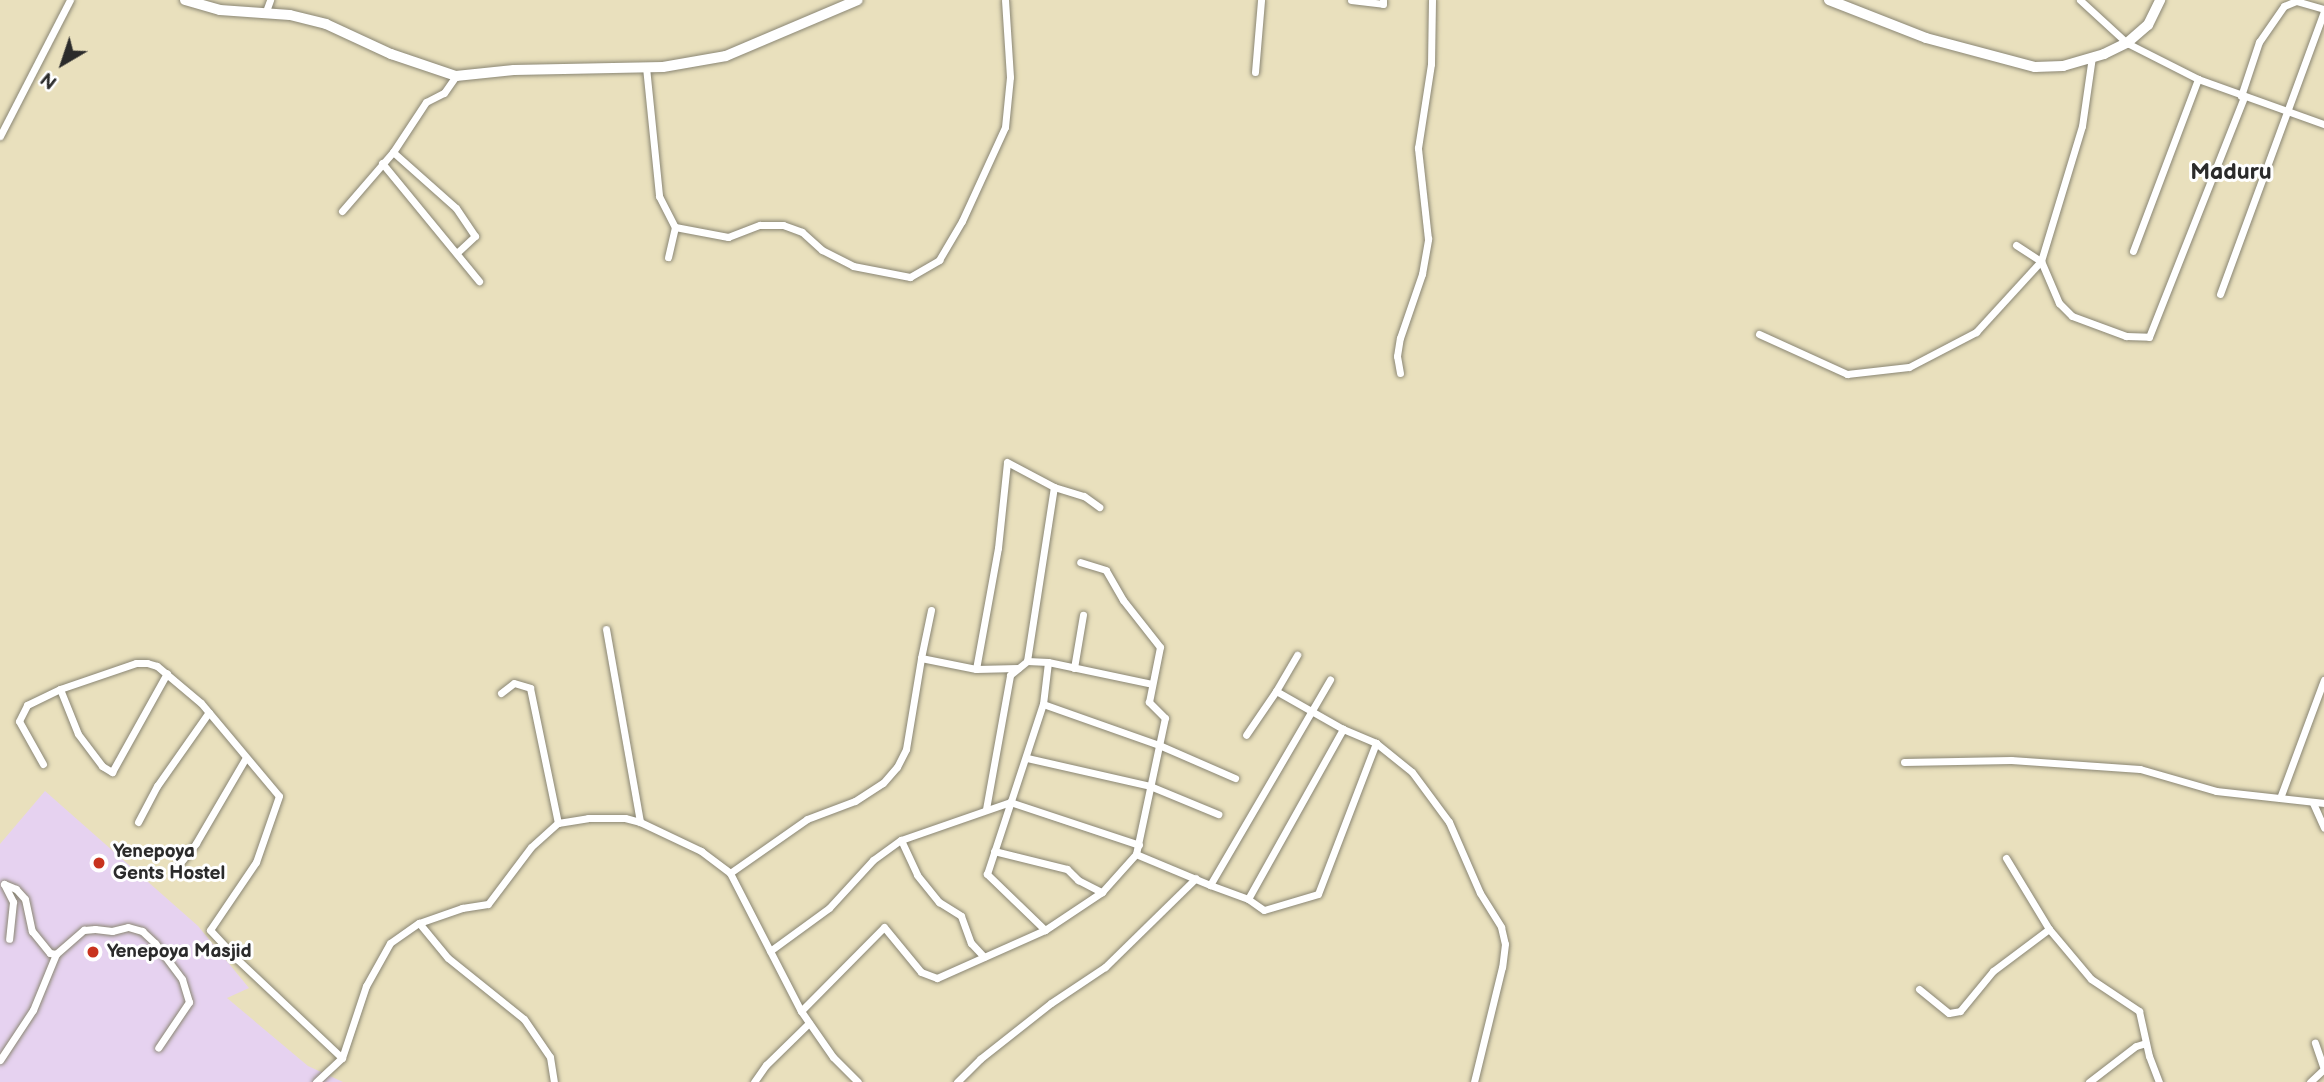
<!DOCTYPE html>
<style>
body{margin:0}
#map{position:relative;width:2324px;height:1082px;overflow:hidden;background:#e9e0bd;font-family:"Balsamiq Sans",sans-serif}
div>[style]{position:absolute}
[style*='--x']{left:calc(var(--x)*1px);top:calc(var(--y)*1px);width:calc(var(--w)*1px);rotate:calc(var(--a)*1deg)}
.built>*{inset:0;background:#e6d2f0}
.roads{filter:drop-shadow(0 0 2px #8a8674) drop-shadow(0 0 2px #8a8674)}
.minor>*{height:7px;margin:-3.5px;padding:0 3.5px;transform-origin:3.5px;border-radius:3.5px;background:#fff}
.secondary>*{height:10px;margin:-5px;padding:0 5px;transform-origin:5px;border-radius:5px;background:#fff}
.dots>*{width:19px;height:19px;translate:-50% -50%;box-sizing:border-box;border:4px solid #fff;border-radius:50%}
span{translate:-50% -50%;white-space:nowrap;text-align:center;line-height:1.15;-webkit-text-stroke:6px #fff;paint-order:stroke}
.poi-label{font-size:19px;color:#2b2b2b;font-weight:700}
.left{translate:0 -50%;text-align:left}
.quarter-label{font-size:23px;color:#2b2b2b;font-weight:700}
.north{position:absolute;left:28px;top:28px;width:70px;height:70px;-webkit-text-stroke:5px #fff;paint-order:stroke;rotate:219deg;font-size:19px;font-weight:700;line-height:28px;text-align:center;color:#2b2b2b}
.north::after{content:'';display:block;margin:auto;width:24px;height:32px;background:#2b2b2b;clip-path:polygon(50% 0,100% 100%,50% 72%,0 100%)}
</style>
<div id="map">
<div class="built">
<div style="clip-path:polygon(45px 791px,198px 926px,249px 988px,227px 998px,308px 1066px,343px 1082px,0 1082px,0 844px)"></div>
</div>
<div class="roads">
<div class="minor">
<div style="--x:1351;--y:0;--w:32;--a:7"></div>
<div style="--x:1383;--y:4;--w:4;--a:-90"></div>
<div style="--x:2080;--y:0;--w:64;--a:42.5"></div>
<div style="--x:2127;--y:43;--w:80;--a:26.9"></div>
<div style="--x:2198;--y:79;--w:134;--a:19.7"></div>
<div style="--x:265;--y:14;--w:15;--a:-70"></div>
<div style="--x:646;--y:67;--w:130;--a:84.2"></div>
<div style="--x:659;--y:196;--w:35;--a:63"></div>
<div style="--x:675;--y:227;--w:31;--a:103"></div>
<div style="--x:1255;--y:72;--w:72;--a:-85.2"></div>
<div style="--x:2241;--y:96;--w:57;--a:-71.6"></div>
<div style="--x:2259;--y:42;--w:44;--a:-55.2"></div>
<div style="--x:2284;--y:6;--w:13;--a:-23"></div>
<div style="--x:2296;--y:1;--w:29;--a:16"></div>
<div style="--x:0;--y:136;--w:153;--a:-62.8"></div>
<div style="--x:393;--y:152;--w:84;--a:41.6"></div>
<div style="--x:456;--y:208;--w:34;--a:56"></div>
<div style="--x:475;--y:236;--w:25;--a:137"></div>
<div style="--x:382;--y:163;--w:153;--a:50.6"></div>
<div style="--x:342;--y:211;--w:78;--a:-49.2"></div>
<div style="--x:393;--y:152;--w:60;--a:-56.6"></div>
<div style="--x:426;--y:102;--w:20;--a:-27"></div>
<div style="--x:444;--y:93;--w:21;--a:-55"></div>
<div style="--x:675;--y:227;--w:54;--a:10.7"></div>
<div style="--x:728;--y:237;--w:34;--a:-21"></div>
<div style="--x:760;--y:225;--w:23;--a:0"></div>
<div style="--x:783;--y:225;--w:20;--a:20"></div>
<div style="--x:802;--y:232;--w:27;--a:42"></div>
<div style="--x:822;--y:250;--w:35;--a:27"></div>
<div style="--x:853;--y:266;--w:58;--a:10.9"></div>
<div style="--x:910;--y:277;--w:34;--a:-30"></div>
<div style="--x:939;--y:260;--w:45;--a:-59.5"></div>
<div style="--x:962;--y:221;--w:103;--a:-65.4"></div>
<div style="--x:1005;--y:127;--w:50;--a:-84.3"></div>
<div style="--x:1010;--y:77;--w:77;--a:-93.7"></div>
<div style="--x:2016;--y:245;--w:30;--a:33"></div>
<div style="--x:2041;--y:261;--w:46;--a:66.8"></div>
<div style="--x:2059;--y:303;--w:18;--a:45"></div>
<div style="--x:2072;--y:316;--w:58;--a:20.3"></div>
<div style="--x:2126;--y:336;--w:23;--a:2"></div>
<div style="--x:2149;--y:337;--w:258;--a:-68.4"></div>
<div style="--x:2133;--y:251;--w:184;--a:-69.3"></div>
<div style="--x:2220;--y:294;--w:301;--a:-69.8"></div>
<div style="--x:1759;--y:334;--w:97;--a:24.4"></div>
<div style="--x:1847;--y:374;--w:62;--a:-6.4"></div>
<div style="--x:1909;--y:367;--w:76;--a:-27.6"></div>
<div style="--x:1976;--y:332;--w:96;--a:-47.5"></div>
<div style="--x:2041;--y:261;--w:141;--a:-73.1"></div>
<div style="--x:2082;--y:126;--w:70;--a:-81.8"></div>
<div style="--x:1400;--y:373;--w:17;--a:-100"></div>
<div style="--x:1397;--y:356;--w:18;--a:-81"></div>
<div style="--x:1400;--y:338;--w:68;--a:-71"></div>
<div style="--x:1422;--y:274;--w:36;--a:-80"></div>
<div style="--x:1428;--y:239;--w:92;--a:-96.3"></div>
<div style="--x:1418;--y:148;--w:85;--a:-81.2"></div>
<div style="--x:1431;--y:64;--w:64;--a:-89.1"></div>
<div style="--x:606;--y:629;--w:196;--a:80"></div>
<div style="--x:921;--y:658;--w:49;--a:-78.2"></div>
<div style="--x:1048;--y:662;--w:106;--a:11.9"></div>
<div style="--x:1074;--y:668;--w:54;--a:-80.4"></div>
<div style="--x:976;--y:669;--w:42;--a:-1.4"></div>
<div style="--x:60;--y:689;--w:48;--a:68.2"></div>
<div style="--x:78;--y:734;--w:40;--a:53"></div>
<div style="--x:102;--y:766;--w:12;--a:31"></div>
<div style="--x:112;--y:772;--w:113;--a:-60.9"></div>
<div style="--x:1276;--y:691;--w:42;--a:-59.7"></div>
<div style="--x:501;--y:693;--w:16;--a:-38"></div>
<div style="--x:514;--y:683;--w:17;--a:17"></div>
<div style="--x:530;--y:688;--w:138;--a:78.3"></div>
<div style="--x:1043;--y:704;--w:123;--a:19.5"></div>
<div style="--x:1159;--y:745;--w:83;--a:23.5"></div>
<div style="--x:1343;--y:729;--w:36;--a:23"></div>
<div style="--x:1376;--y:743;--w:46;--a:38.9"></div>
<div style="--x:1412;--y:772;--w:62;--a:53.5"></div>
<div style="--x:1449;--y:822;--w:77;--a:66.4"></div>
<div style="--x:1480;--y:893;--w:40;--a:58"></div>
<div style="--x:1501;--y:927;--w:17;--a:77"></div>
<div style="--x:1505;--y:944;--w:23;--a:97"></div>
<div style="--x:1502;--y:967;--w:118;--a:103.7"></div>
<div style="--x:1027;--y:758;--w:126;--a:12.8"></div>
<div style="--x:1150;--y:786;--w:74;--a:22.4"></div>
<div style="--x:1904;--y:762;--w:107;--a:-1.1"></div>
<div style="--x:2011;--y:760;--w:129;--a:4"></div>
<div style="--x:2140;--y:769;--w:79;--a:16.1"></div>
<div style="--x:2216;--y:791;--w:109;--a:6.3"></div>
<div style="--x:43;--y:764;--w:49;--a:-119.2"></div>
<div style="--x:19;--y:721;--w:18;--a:-63"></div>
<div style="--x:27;--y:705;--w:37;--a:-26"></div>
<div style="--x:60;--y:689;--w:80;--a:-18.9"></div>
<div style="--x:136;--y:663;--w:11;--a:0"></div>
<div style="--x:147;--y:663;--w:10;--a:17"></div>
<div style="--x:157;--y:666;--w:57;--a:40.1"></div>
<div style="--x:201;--y:703;--w:121;--a:50"></div>
<div style="--x:279;--y:796;--w:70;--a:109.2"></div>
<div style="--x:256;--y:862;--w:82;--a:124.1"></div>
<div style="--x:210;--y:930;--w:41;--a:47"></div>
<div style="--x:238;--y:960;--w:143;--a:43.3"></div>
<div style="--x:2280;--y:798;--w:126;--a:-69.6"></div>
<div style="--x:2313;--y:803;--w:27;--a:66"></div>
<div style="--x:986;--y:809;--w:136;--a:-79.8"></div>
<div style="--x:1010;--y:675;--w:22;--a:-39"></div>
<div style="--x:138;--y:822;--w:41;--a:-62.2"></div>
<div style="--x:157;--y:786;--w:90;--a:-54.9"></div>
<div style="--x:901;--y:840;--w:38;--a:65"></div>
<div style="--x:917;--y:875;--w:35;--a:51"></div>
<div style="--x:939;--y:902;--w:26;--a:32"></div>
<div style="--x:961;--y:916;--w:29;--a:70"></div>
<div style="--x:971;--y:943;--w:19;--a:47"></div>
<div style="--x:994;--y:851;--w:75;--a:13.9"></div>
<div style="--x:1067;--y:869;--w:16;--a:45"></div>
<div style="--x:1078;--y:880;--w:27;--a:27"></div>
<div style="--x:1136;--y:854;--w:80;--a:22.7"></div>
<div style="--x:1210;--y:885;--w:238;--a:-59.7"></div>
<div style="--x:2006;--y:858;--w:83;--a:58.8"></div>
<div style="--x:2049;--y:929;--w:65;--a:50"></div>
<div style="--x:2091;--y:979;--w:58;--a:33.7"></div>
<div style="--x:2139;--y:1011;--w:46;--a:77.5"></div>
<div style="--x:2149;--y:1056;--w:28;--a:69"></div>
<div style="--x:176;--y:868;--w:32;--a:-51"></div>
<div style="--x:196;--y:843;--w:97;--a:-59.7"></div>
<div style="--x:730;--y:873;--w:94;--a:-35"></div>
<div style="--x:807;--y:819;--w:51;--a:-20.6"></div>
<div style="--x:855;--y:801;--w:33;--a:-33"></div>
<div style="--x:883;--y:783;--w:21;--a:-49"></div>
<div style="--x:897;--y:767;--w:20;--a:-63"></div>
<div style="--x:906;--y:749;--w:92;--a:-80.6"></div>
<div style="--x:921;--y:658;--w:56;--a:11.3"></div>
<div style="--x:976;--y:669;--w:123;--a:-79.7"></div>
<div style="--x:998;--y:548;--w:86;--a:-84"></div>
<div style="--x:1007;--y:462;--w:53;--a:28"></div>
<div style="--x:1054;--y:487;--w:31;--a:17"></div>
<div style="--x:1084;--y:496;--w:19;--a:36"></div>
<div style="--x:4;--y:884;--w:13;--a:23"></div>
<div style="--x:16;--y:889;--w:13;--a:48"></div>
<div style="--x:25;--y:899;--w:33;--a:78"></div>
<div style="--x:32;--y:931;--w:28;--a:51"></div>
<div style="--x:50;--y:953;--w:6;--a:9"></div>
<div style="--x:56;--y:954;--w:37;--a:-41"></div>
<div style="--x:84;--y:930;--w:11;--a:-5"></div>
<div style="--x:95;--y:929;--w:17;--a:7"></div>
<div style="--x:112;--y:931;--w:16;--a:-14"></div>
<div style="--x:128;--y:927;--w:15;--a:16"></div>
<div style="--x:142;--y:931;--w:18;--a:43"></div>
<div style="--x:155;--y:943;--w:45;--a:53.1"></div>
<div style="--x:182;--y:979;--w:24;--a:73"></div>
<div style="--x:189;--y:1002;--w:55;--a:124"></div>
<div style="--x:4;--y:884;--w:20;--a:63"></div>
<div style="--x:13;--y:902;--w:37;--a:96"></div>
<div style="--x:1210;--y:885;--w:40;--a:20.2"></div>
<div style="--x:1248;--y:899;--w:195;--a:-60.8"></div>
<div style="--x:1343;--y:729;--w:77;--a:-150.4"></div>
<div style="--x:1276;--y:691;--w:53;--a:124.3"></div>
<div style="--x:1248;--y:899;--w:19;--a:35"></div>
<div style="--x:1264;--y:910;--w:56;--a:-16.5"></div>
<div style="--x:1318;--y:894;--w:162;--a:-69"></div>
<div style="--x:419;--y:923;--w:45;--a:50.4"></div>
<div style="--x:448;--y:958;--w:97;--a:38.8"></div>
<div style="--x:524;--y:1019;--w:46;--a:55.6"></div>
<div style="--x:550;--y:1057;--w:25;--a:81"></div>
<div style="--x:1045;--y:930;--w:81;--a:-136"></div>
<div style="--x:987;--y:874;--w:179;--a:-71.8"></div>
<div style="--x:1043;--y:704;--w:42;--a:-83.2"></div>
<div style="--x:1048;--y:662;--w:21;--a:-177"></div>
<div style="--x:1027;--y:661;--w:176;--a:-81.2"></div>
<div style="--x:770;--y:951;--w:73;--a:-36.1"></div>
<div style="--x:829;--y:908;--w:65;--a:-47.5"></div>
<div style="--x:873;--y:860;--w:34;--a:-36"></div>
<div style="--x:901;--y:840;--w:115;--a:-19.2"></div>
<div style="--x:1010;--y:802;--w:136;--a:18.4"></div>
<div style="--x:1919;--y:989;--w:38;--a:39"></div>
<div style="--x:1949;--y:1013;--w:11;--a:-10"></div>
<div style="--x:1960;--y:1011;--w:52;--a:-50.5"></div>
<div style="--x:1993;--y:971;--w:70;--a:-36.9"></div>
<div style="--x:801;--y:1011;--w:118;--a:-45.3"></div>
<div style="--x:884;--y:927;--w:58;--a:50.6"></div>
<div style="--x:921;--y:972;--w:17;--a:21"></div>
<div style="--x:937;--y:978;--w:118;--a:-24"></div>
<div style="--x:1045;--y:930;--w:69;--a:-33.7"></div>
<div style="--x:1102;--y:892;--w:51;--a:-48.2"></div>
<div style="--x:1136;--y:854;--w:139;--a:-78"></div>
<div style="--x:1165;--y:718;--w:23;--a:-135"></div>
<div style="--x:1149;--y:702;--w:56;--a:-78.7"></div>
<div style="--x:1160;--y:647;--w:60;--a:-128.2"></div>
<div style="--x:1123;--y:600;--w:34;--a:-120"></div>
<div style="--x:1106;--y:570;--w:27;--a:-163"></div>
<div style="--x:0;--y:1060;--w:60;--a:-56.6"></div>
<div style="--x:33;--y:1010;--w:61;--a:-67.7"></div>
<div style="--x:316;--y:1082;--w:35;--a:-43"></div>
<div style="--x:342;--y:1058;--w:76;--a:-71.6"></div>
<div style="--x:366;--y:986;--w:49;--a:-60.8"></div>
<div style="--x:390;--y:943;--w:35;--a:-35"></div>
<div style="--x:419;--y:923;--w:46;--a:-19.2"></div>
<div style="--x:462;--y:908;--w:26;--a:-9"></div>
<div style="--x:488;--y:904;--w:71;--a:-53"></div>
<div style="--x:531;--y:847;--w:36;--a:-42"></div>
<div style="--x:558;--y:823;--w:30;--a:-9"></div>
<div style="--x:588;--y:818;--w:37;--a:0"></div>
<div style="--x:625;--y:818;--w:16;--a:15"></div>
<div style="--x:640;--y:822;--w:68;--a:25.4"></div>
<div style="--x:701;--y:851;--w:36;--a:37"></div>
<div style="--x:730;--y:873;--w:155;--a:62.8"></div>
<div style="--x:801;--y:1011;--w:56;--a:55.2"></div>
<div style="--x:833;--y:1057;--w:35;--a:45"></div>
<div style="--x:754;--y:1082;--w:21;--a:-55"></div>
<div style="--x:766;--y:1065;--w:60;--a:-44.3"></div>
<div style="--x:957;--y:1082;--w:33;--a:-45"></div>
<div style="--x:980;--y:1059;--w:90;--a:-38.3"></div>
<div style="--x:1051;--y:1003;--w:65;--a:-33.7"></div>
<div style="--x:1105;--y:967;--w:127;--a:-44.4"></div>
<div style="--x:2089;--y:1082;--w:59;--a:-37.5"></div>
<div style="--x:2136;--y:1046;--w:10;--a:-17"></div>
<div style="--x:2310;--y:1082;--w:19;--a:-43"></div>
<div style="--x:2324;--y:1069;--w:28;--a:-109"></div>
</div>
<div class="secondary">
<div style="--x:185;--y:0;--w:36;--a:16"></div>
<div style="--x:220;--y:10;--w:70;--a:4.1"></div>
<div style="--x:290;--y:15;--w:37;--a:14"></div>
<div style="--x:326;--y:24;--w:72;--a:24.8"></div>
<div style="--x:391;--y:54;--w:69;--a:18.7"></div>
<div style="--x:456;--y:76;--w:58;--a:-5.9"></div>
<div style="--x:514;--y:70;--w:149;--a:-1.2"></div>
<div style="--x:663;--y:67;--w:64;--a:-9.9"></div>
<div style="--x:726;--y:56;--w:143;--a:-23"></div>
<div style="--x:1829;--y:0;--w:104;--a:21.4"></div>
<div style="--x:1926;--y:38;--w:113;--a:14.9"></div>
<div style="--x:2035;--y:67;--w:28;--a:-2"></div>
<div style="--x:2063;--y:66;--w:43;--a:-16.3"></div>
<div style="--x:2104;--y:54;--w:25;--a:-26"></div>
<div style="--x:2127;--y:43;--w:28;--a:-41"></div>
<div style="--x:2148;--y:25;--w:28;--a:-64"></div>
</div>
</div>
<div class="dots">
<div style="left:99px;top:863px;background:#c8321e"></div>
<div style="left:93px;top:952px;background:#c8321e"></div>
</div>
<div class="poi-label">
<span class="left" style="left:113px;top:863px">Yenepoya<br>Gents Hostel</span>
<span class="left" style="left:107px;top:952px">Yenepoya Masjid</span>
</div>
<div class="quarter-label">
<span style="left:2231px;top:172px">Maduru</span>
</div>
<div class="north">N</div>
</div>
